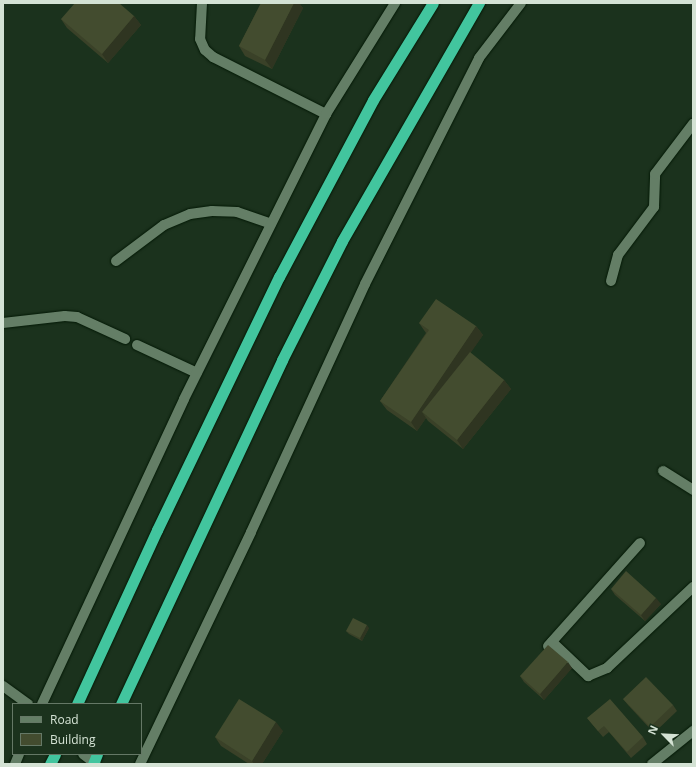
<!DOCTYPE html>
<style>
body{margin:0}
#map{position:relative;width:696px;height:767px;overflow:hidden;background:#1b321d;font-family:"Open Sans",sans-serif}
div>[style]{position:absolute}
[style*='--x']{left:calc(var(--x)*1px);top:calc(var(--y)*1px);width:calc(var(--w)*1px);rotate:calc(var(--a)*1deg)}
.roads{filter:drop-shadow(0 0 1px #041906) drop-shadow(0 0 1px #041906)}
.service>*{height:10px;margin:-5px;padding:0 5px;transform-origin:5px;border-radius:5px;background:#647e66}
.minor>*{height:10px;margin:-5px;padding:0 5px;transform-origin:5px;border-radius:5px;background:#647e66}
.trunk>*{height:11px;margin:-5.5px;padding:0 5.5px;transform-origin:5.5px;border-radius:5.5px;background:#42c59e}
.wall>*{inset:0;background:#3a4128}
.shaded-wall>*{inset:0;background:#2f3521}
.building>*{inset:0;background:#434c2f}
span{translate:-50% -50%;white-space:nowrap;text-align:center;line-height:1.15;-webkit-text-stroke:4px #1b321d;paint-order:stroke}
.frame{position:absolute;inset:0;border:4px solid #d4e2d4;pointer-events:none}
.legend{position:absolute;left:12px;top:703px;width:130px;height:52px;box-sizing:border-box;background:#1b321d;border:1px solid #657866;margin:0;padding:5px 7px;list-style:none;font-size:12px;color:#d4e2d4}
.legend li{display:flex;align-items:center;gap:8px;height:20px}
.legend b{width:20px;border:1px solid #657866}
.north{position:absolute;left:644px;top:715px;width:40px;height:40px;-webkit-text-stroke:3px #1b321d;paint-order:stroke;rotate:294deg;font-size:11px;font-weight:700;line-height:16px;text-align:center;color:#d4e2d4}
.north::after{content:'';display:block;margin:auto;width:14px;height:18px;background:#d4e2d4;clip-path:polygon(50% 0,100% 100%,50% 72%,0 100%)}
</style>
<div id="map">
<div class="roads">
<div class="service">
<div style="--x:202;--y:3;--w:36;--a:93"></div>
<div style="--x:200;--y:39;--w:12;--a:66"></div>
<div style="--x:205;--y:50;--w:11;--a:41"></div>
<div style="--x:213;--y:57;--w:127;--a:26.8"></div>
<div style="--x:116;--y:261;--w:60;--a:-36.9"></div>
<div style="--x:164;--y:225;--w:28;--a:-23"></div>
<div style="--x:190;--y:214;--w:22;--a:-8"></div>
<div style="--x:212;--y:211;--w:25;--a:2"></div>
<div style="--x:237;--y:212;--w:36;--a:19"></div>
<div style="--x:3;--y:323;--w:62;--a:-6.4"></div>
<div style="--x:65;--y:316;--w:12;--a:5"></div>
<div style="--x:77;--y:317;--w:53;--a:24.6"></div>
<div style="--x:137;--y:345;--w:66;--a:25"></div>
<div style="--x:3;--y:686;--w:31;--a:36"></div>
</div>
<div class="minor">
<div style="--x:611;--y:281;--w:27;--a:-75"></div>
<div style="--x:618;--y:255;--w:60;--a:-53.1"></div>
<div style="--x:654;--y:207;--w:33;--a:-88"></div>
<div style="--x:655;--y:174;--w:63;--a:-52.8"></div>
<div style="--x:663;--y:471;--w:36;--a:32"></div>
<div style="--x:552;--y:642;--w:50;--a:43.4"></div>
<div style="--x:588;--y:676;--w:21;--a:-23"></div>
<div style="--x:607;--y:668;--w:118;--a:-43.3"></div>
<div style="--x:548;--y:646;--w:138;--a:-48.2"></div>
<div style="--x:42;--y:704;--w:336;--a:-65"></div>
<div style="--x:184;--y:399;--w:318;--a:-63.5"></div>
<div style="--x:326;--y:114;--w:131;--a:-58.1"></div>
<div style="--x:83;--y:754;--w:16;--a:38"></div>
<div style="--x:15;--y:764;--w:11;--a:-68"></div>
<div style="--x:140;--y:764;--w:257;--a:-64.4"></div>
<div style="--x:251;--y:532;--w:273;--a:-65.3"></div>
<div style="--x:365;--y:284;--w:253;--a:-63.2"></div>
<div style="--x:479;--y:58;--w:69;--a:-52.6"></div>
<div style="--x:652;--y:764;--w:53;--a:-38.8"></div>
</div>
<div class="trunk">
<div style="--x:77;--y:704;--w:192;--a:-65.3"></div>
<div style="--x:157;--y:530;--w:281;--a:-64.3"></div>
<div style="--x:279;--y:277;--w:200;--a:-62"></div>
<div style="--x:373;--y:100;--w:114;--a:-58.3"></div>
<div style="--x:121;--y:704;--w:380;--a:-64.9"></div>
<div style="--x:282;--y:360;--w:133;--a:-63.2"></div>
<div style="--x:342;--y:241;--w:275;--a:-60.1"></div>
<div style="--x:50;--y:764;--w:11;--a:-63"></div>
<div style="--x:93;--y:764;--w:11;--a:-68"></div>
</div>
</div>
<div class="wall">
<div style="clip-path:polygon(261px 3px,299px 3px,303px 8px,272px 69px,245px 56px,239px 46px)"></div>
<div style="clip-path:polygon(134px 16px,141px 25px,108px 63px,67px 28px,61px 19px)"></div>
<div style="clip-path:polygon(419px 323px,476px 326px,483px 335px,470px 353px,504px 380px,511px 389px,463px 449px,428px 421px,426px 418px,417px 431px,387px 410px,380px 401px,426px 333px)"></div>
<div style="clip-path:polygon(611px 589px,661px 604px,645px 621px,615px 595px)"></div>
<div style="clip-path:polygon(369px 628px,362px 641px,349px 634px,346px 631px)"></div>
<div style="clip-path:polygon(572px 668px,544px 700px,524px 682px,520px 676px)"></div>
<div style="clip-path:polygon(623px 699px,673px 705px,677px 711px,654px 733px,628px 705px)"></div>
<div style="clip-path:polygon(587px 718px,643px 737px,647px 744px,631px 758px,609px 732px,603px 737px,592px 724px)"></div>
<div style="clip-path:polygon(283px 731px,262px 764px,249px 764px,221px 746px,215px 737px)"></div>
</div>
<div class="shaded-wall">
<div style="clip-path:polygon(294px 3px,299px 3px,303px 8px,272px 69px,265px 60px)"></div>
<div style="clip-path:polygon(134px 16px,141px 25px,108px 63px,102px 54px)"></div>
<div style="clip-path:polygon(476px 326px,483px 335px,427px 416px,422px 412px,426px 418px,417px 431px,411px 422px)"></div>
<div style="clip-path:polygon(504px 380px,511px 389px,463px 449px,457px 440px)"></div>
<div style="clip-path:polygon(656px 598px,661px 604px,645px 621px,641px 615px)"></div>
<div style="clip-path:polygon(367px 625px,369px 628px,362px 641px,360px 638px)"></div>
<div style="clip-path:polygon(568px 662px,572px 668px,544px 700px,540px 694px)"></div>
<div style="clip-path:polygon(276px 722px,283px 731px,262px 764px,254px 764px,252px 761px)"></div>
</div>
<div class="building">
<div style="clip-path:polygon(75px 3px,119px 3px,134px 16px,102px 54px,61px 19px)"></div>
<div style="clip-path:polygon(261px 3px,294px 3px,265px 60px,239px 46px)"></div>
<div style="clip-path:polygon(436px 299px,476px 326px,411px 422px,380px 401px,429px 330px,419px 323px)"></div>
<div style="clip-path:polygon(470px 352px,504px 380px,457px 440px,422px 412px)"></div>
<div style="clip-path:polygon(626px 571px,656px 598px,641px 615px,611px 589px)"></div>
<div style="clip-path:polygon(353px 618px,367px 625px,360px 638px,346px 631px)"></div>
<div style="clip-path:polygon(548px 645px,568px 662px,540px 694px,520px 676px)"></div>
<div style="clip-path:polygon(646px 677px,673px 705px,650px 727px,623px 699px)"></div>
<div style="clip-path:polygon(239px 699px,276px 722px,252px 761px,215px 737px)"></div>
<div style="clip-path:polygon(610px 699px,643px 737px,627px 752px,604px 726px,598px 731px,587px 718px)"></div>
</div>
<div class="frame"></div>
<ul class="legend">
<li><b style="height:5px;background:#647e66"></b>Road</li>
<li><b style="height:11px;background:#434c2f"></b>Building</li>
</ul>
<div class="north">N</div>
</div>
